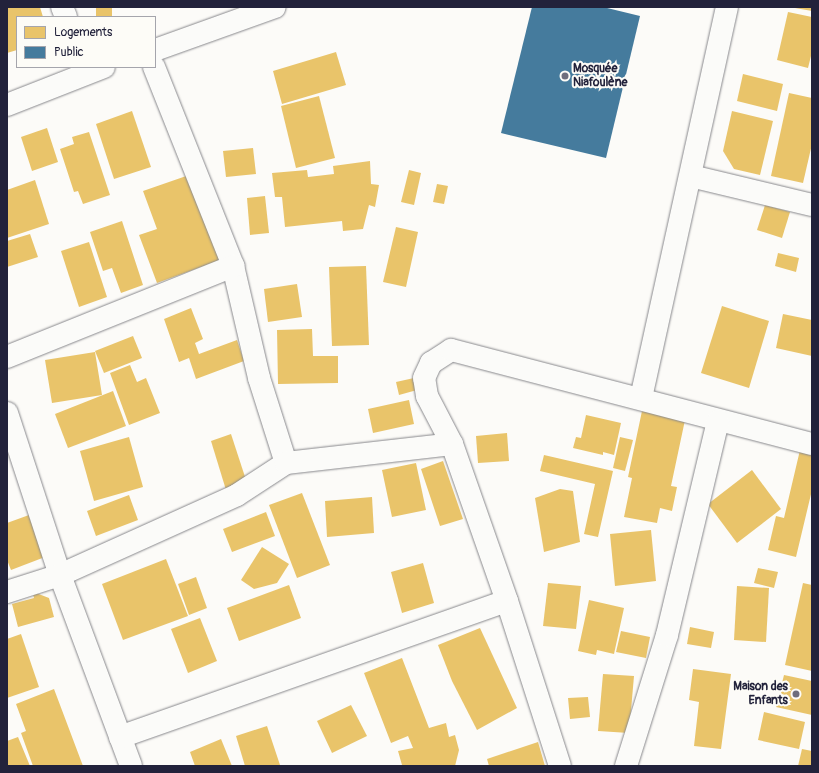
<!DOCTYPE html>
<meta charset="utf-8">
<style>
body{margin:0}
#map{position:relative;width:819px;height:773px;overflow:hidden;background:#fcfbf8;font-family:Pangolin,sans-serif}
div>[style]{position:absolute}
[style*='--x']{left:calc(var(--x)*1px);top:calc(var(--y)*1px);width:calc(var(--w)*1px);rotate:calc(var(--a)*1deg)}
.homes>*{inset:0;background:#e9c46a}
.public>*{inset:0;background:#457b9d}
.roads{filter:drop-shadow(0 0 1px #88888c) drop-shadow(0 0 1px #88888c)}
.street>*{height:22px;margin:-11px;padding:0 11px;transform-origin:11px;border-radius:11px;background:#fbfbf9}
.dots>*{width:11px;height:11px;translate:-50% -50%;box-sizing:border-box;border:2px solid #fdfcf7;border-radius:50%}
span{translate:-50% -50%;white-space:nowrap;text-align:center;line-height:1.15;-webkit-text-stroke:4px #fdfcf7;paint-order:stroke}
.poi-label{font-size:12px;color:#22223b;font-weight:700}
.left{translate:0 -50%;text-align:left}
.right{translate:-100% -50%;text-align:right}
.frame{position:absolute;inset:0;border:8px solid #22223b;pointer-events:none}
.legend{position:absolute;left:16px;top:16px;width:140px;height:52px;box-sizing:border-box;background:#fdfcf7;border:1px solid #a5a5ac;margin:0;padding:5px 7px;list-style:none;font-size:12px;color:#22223b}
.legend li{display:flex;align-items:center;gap:8px;height:20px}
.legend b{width:20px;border:1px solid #a5a5ac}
</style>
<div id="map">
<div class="homes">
<div style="clip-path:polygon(7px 7px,40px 7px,43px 17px,17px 17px,17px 50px,7px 53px)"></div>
<div style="clip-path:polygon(96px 7px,112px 7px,112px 17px,96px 17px)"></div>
<div style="clip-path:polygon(795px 7px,812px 7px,812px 11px,795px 8px)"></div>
<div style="clip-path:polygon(788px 12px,812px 17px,812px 52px,808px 68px,777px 60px)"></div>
<div style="clip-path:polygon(336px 52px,346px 85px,282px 104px,273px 71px)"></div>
<div style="clip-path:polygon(743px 74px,783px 84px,777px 111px,737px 101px)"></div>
<div style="clip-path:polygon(789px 93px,812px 98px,812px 144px,803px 183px,771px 176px)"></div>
<div style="clip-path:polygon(319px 96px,335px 158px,296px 168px,281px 106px)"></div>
<div style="clip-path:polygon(132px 111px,151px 167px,114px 179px,96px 124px)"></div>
<div style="clip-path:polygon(732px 111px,773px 121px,760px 175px,734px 169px,723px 151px)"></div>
<div style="clip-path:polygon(47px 128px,58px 162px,32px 171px,21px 137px)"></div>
<div style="clip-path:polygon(89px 132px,110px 195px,83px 204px,78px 191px,74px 192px,60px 149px,74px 144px,72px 137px)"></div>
<div style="clip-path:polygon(253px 148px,256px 174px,226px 177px,223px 151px)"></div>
<div style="clip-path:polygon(370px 161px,371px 184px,379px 185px,375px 207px,369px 205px,363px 229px,343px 231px,342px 221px,285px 227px,282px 197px,275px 197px,272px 173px,307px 170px,308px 177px,334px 174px,333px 166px)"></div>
<div style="clip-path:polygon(409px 170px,421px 173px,414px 205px,401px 202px)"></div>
<div style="clip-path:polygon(192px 174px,223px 259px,157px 283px,139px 235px,157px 229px,143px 191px)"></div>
<div style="clip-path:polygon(35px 180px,49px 224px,7px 238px,7px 190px)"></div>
<div style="clip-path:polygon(437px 184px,448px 186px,444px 204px,433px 202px)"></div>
<div style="clip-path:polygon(265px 196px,269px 233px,250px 235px,247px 198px)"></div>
<div style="clip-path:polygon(765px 205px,790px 212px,782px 238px,757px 230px)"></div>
<div style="clip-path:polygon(122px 221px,143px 285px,121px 293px,112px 268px,103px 271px,90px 232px)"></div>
<div style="clip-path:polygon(396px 227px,418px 232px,406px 287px,383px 282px)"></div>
<div style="clip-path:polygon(30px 234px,38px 257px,7px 267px,7px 241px)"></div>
<div style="clip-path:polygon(89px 242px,107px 297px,79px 307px,61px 251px)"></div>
<div style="clip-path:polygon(778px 253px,799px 258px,796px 272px,775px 266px)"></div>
<div style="clip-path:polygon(366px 266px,369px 345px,332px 346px,329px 267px)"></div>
<div style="clip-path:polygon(297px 284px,302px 317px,268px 322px,264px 289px)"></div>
<div style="clip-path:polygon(722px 306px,769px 321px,749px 388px,701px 373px)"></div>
<div style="clip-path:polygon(191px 308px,203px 339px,195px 343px,199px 354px,237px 340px,244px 361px,196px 379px,189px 358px,179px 362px,164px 319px)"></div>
<div style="clip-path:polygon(783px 314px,812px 320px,812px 356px,776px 348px)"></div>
<div style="clip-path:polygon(312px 329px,313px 356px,338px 356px,338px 383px,278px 384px,277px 330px)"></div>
<div style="clip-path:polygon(133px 336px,142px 358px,104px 373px,95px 351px)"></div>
<div style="clip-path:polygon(95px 352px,102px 395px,52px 403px,45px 360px)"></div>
<div style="clip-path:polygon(130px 365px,137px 382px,146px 378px,160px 413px,129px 425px,110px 373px)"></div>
<div style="clip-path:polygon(414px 378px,417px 390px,399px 395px,396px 382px)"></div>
<div style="clip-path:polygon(113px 391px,126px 426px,68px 448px,55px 414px)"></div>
<div style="clip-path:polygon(409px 400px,414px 424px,373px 433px,368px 409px)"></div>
<div style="clip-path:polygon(642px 411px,685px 420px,671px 486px,677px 487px,672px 511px,660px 508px,657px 523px,624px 517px,632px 478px,628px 477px)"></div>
<div style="clip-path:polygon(586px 415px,621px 423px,614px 455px,603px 452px,603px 455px,573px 448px,576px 437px,581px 438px)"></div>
<div style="clip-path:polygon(507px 433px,509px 461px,478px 463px,476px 436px)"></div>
<div style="clip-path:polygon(231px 434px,247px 483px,226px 490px,211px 441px)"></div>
<div style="clip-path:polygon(129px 437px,143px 487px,94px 501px,80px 451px)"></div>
<div style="clip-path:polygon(620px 437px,633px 440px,625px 471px,613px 468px)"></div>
<div style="clip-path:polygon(800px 450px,812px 452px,812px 490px,796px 557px,768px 550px,776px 516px,784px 518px)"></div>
<div style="clip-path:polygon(544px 455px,613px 471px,598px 537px,584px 534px,595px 484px,540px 471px)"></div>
<div style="clip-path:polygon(443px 461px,463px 519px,440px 526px,421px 469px)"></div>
<div style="clip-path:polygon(416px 463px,426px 510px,392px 517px,382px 470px)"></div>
<div style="clip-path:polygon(752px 470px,781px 509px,737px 543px,708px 504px)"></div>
<div style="clip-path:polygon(560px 489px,573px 491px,580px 542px,544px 552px,535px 498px)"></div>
<div style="clip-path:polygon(302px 493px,330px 565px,297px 578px,269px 505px)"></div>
<div style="clip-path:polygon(129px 495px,138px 520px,96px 536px,87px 511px)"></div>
<div style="clip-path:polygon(372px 497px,374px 533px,327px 537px,325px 501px)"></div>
<div style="clip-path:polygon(266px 512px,275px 536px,232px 552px,223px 529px)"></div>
<div style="clip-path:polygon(29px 515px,45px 557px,11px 570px,7px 560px,7px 523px)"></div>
<div style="clip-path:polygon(651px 530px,656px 581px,615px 586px,610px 534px)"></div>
<div style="clip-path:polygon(262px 547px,289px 564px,277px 583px,254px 589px,241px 580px)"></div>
<div style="clip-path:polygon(166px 559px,188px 616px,123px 640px,102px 584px)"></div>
<div style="clip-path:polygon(423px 563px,434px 603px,402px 613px,391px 572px)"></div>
<div style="clip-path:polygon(758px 568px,778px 572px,774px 588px,754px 583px)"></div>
<div style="clip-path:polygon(196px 577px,207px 608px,189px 615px,178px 584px)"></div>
<div style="clip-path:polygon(548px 583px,581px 586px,576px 629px,543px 626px)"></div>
<div style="clip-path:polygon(803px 583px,812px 585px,812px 671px,785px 665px)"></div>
<div style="clip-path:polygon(289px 585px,301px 618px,239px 641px,227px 608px)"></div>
<div style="clip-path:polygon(737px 586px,769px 588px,766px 642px,734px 640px)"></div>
<div style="clip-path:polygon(36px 593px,49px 598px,54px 617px,18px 627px,12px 604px,34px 598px,33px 594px)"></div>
<div style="clip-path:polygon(589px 600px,624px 608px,614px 654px,597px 650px,596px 655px,578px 651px)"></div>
<div style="clip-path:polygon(200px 618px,217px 661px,188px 673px,171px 629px)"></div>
<div style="clip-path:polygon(690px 627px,714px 632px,711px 648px,687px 644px)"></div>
<div style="clip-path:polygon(480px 628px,517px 708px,477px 730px,452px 681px,438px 645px)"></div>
<div style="clip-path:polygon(621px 631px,650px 637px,646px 658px,616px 652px)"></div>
<div style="clip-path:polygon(21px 634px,39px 687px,7px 698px,7px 639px)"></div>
<div style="clip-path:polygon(402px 658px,429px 728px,446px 723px,449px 737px,455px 735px,459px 750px,455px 766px,402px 765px,398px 751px,413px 748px,408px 736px,391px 743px,364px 673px)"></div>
<div style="clip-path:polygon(693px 669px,731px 674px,721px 749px,694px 746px,699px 702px,689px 700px)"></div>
<div style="clip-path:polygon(603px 674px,634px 676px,629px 733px,598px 731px)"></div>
<div style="clip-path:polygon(784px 675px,812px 681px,812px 715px,776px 707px)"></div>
<div style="clip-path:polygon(54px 689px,83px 766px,33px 766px,21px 733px,26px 731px,16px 704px)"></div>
<div style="clip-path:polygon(588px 697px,590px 717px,570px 719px,568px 698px)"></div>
<div style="clip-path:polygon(351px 705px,367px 736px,332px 753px,317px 721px)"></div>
<div style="clip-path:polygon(764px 712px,805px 722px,799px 749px,758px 740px)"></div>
<div style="clip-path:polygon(267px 726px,280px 765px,245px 766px,236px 736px)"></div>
<div style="clip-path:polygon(18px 737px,30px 766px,7px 766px,7px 741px)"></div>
<div style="clip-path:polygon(221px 739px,232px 766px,195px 766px,190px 752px)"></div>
<div style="clip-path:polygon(538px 742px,545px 766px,489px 766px,487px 759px)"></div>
<div style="clip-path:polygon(802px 749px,812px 751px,812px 766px,798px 766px)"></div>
</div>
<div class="public">
<div style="clip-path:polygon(532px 7px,603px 7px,640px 16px,606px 158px,501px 133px)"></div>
</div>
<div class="roads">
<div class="street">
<div style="--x:62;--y:7;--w:11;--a:68"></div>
<div style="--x:155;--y:50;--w:127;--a:-19.7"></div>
<div style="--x:154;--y:67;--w:214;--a:68.3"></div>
<div style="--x:233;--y:266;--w:115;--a:76.9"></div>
<div style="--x:259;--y:378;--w:89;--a:72.4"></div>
<div style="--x:7;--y:105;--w:104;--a:-21.4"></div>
<div style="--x:691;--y:176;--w:124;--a:13.5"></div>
<div style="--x:7;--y:357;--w:244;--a:-21.9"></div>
<div style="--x:641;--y:398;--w:400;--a:-77.6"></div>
<div style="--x:7;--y:413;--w:170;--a:71.9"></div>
<div style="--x:60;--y:575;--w:204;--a:69.6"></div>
<div style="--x:7;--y:592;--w:56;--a:-17.8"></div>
<div style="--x:60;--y:575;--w:194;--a:-24.3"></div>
<div style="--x:237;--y:495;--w:59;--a:-33.1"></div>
<div style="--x:286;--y:463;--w:167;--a:-6.5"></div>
<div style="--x:120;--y:737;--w:410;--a:-19.4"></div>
<div style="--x:560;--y:766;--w:173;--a:-107.8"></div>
<div style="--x:507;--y:601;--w:166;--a:-109.3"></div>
<div style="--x:452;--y:444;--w:54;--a:-117.5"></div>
<div style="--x:427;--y:396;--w:18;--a:-99"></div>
<div style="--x:424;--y:378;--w:17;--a:-65"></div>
<div style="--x:431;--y:363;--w:24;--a:-33"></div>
<div style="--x:451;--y:350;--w:373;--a:14.6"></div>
<div style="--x:626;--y:766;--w:137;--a:-72.6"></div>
<div style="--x:667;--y:635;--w:220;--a:-76.6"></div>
</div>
</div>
<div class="dots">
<div style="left:565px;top:76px;background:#6e6e7d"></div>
<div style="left:796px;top:694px;background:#6e6e7d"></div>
</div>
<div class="poi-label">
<span class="left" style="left:573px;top:76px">Mosquée<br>Niafoulène</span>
<span class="right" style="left:788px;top:694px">Maison des<br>Enfants</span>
</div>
<div class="frame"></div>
<ul class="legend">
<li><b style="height:11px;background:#e9c46a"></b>Logements</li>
<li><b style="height:11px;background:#457b9d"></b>Public</li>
</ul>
</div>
